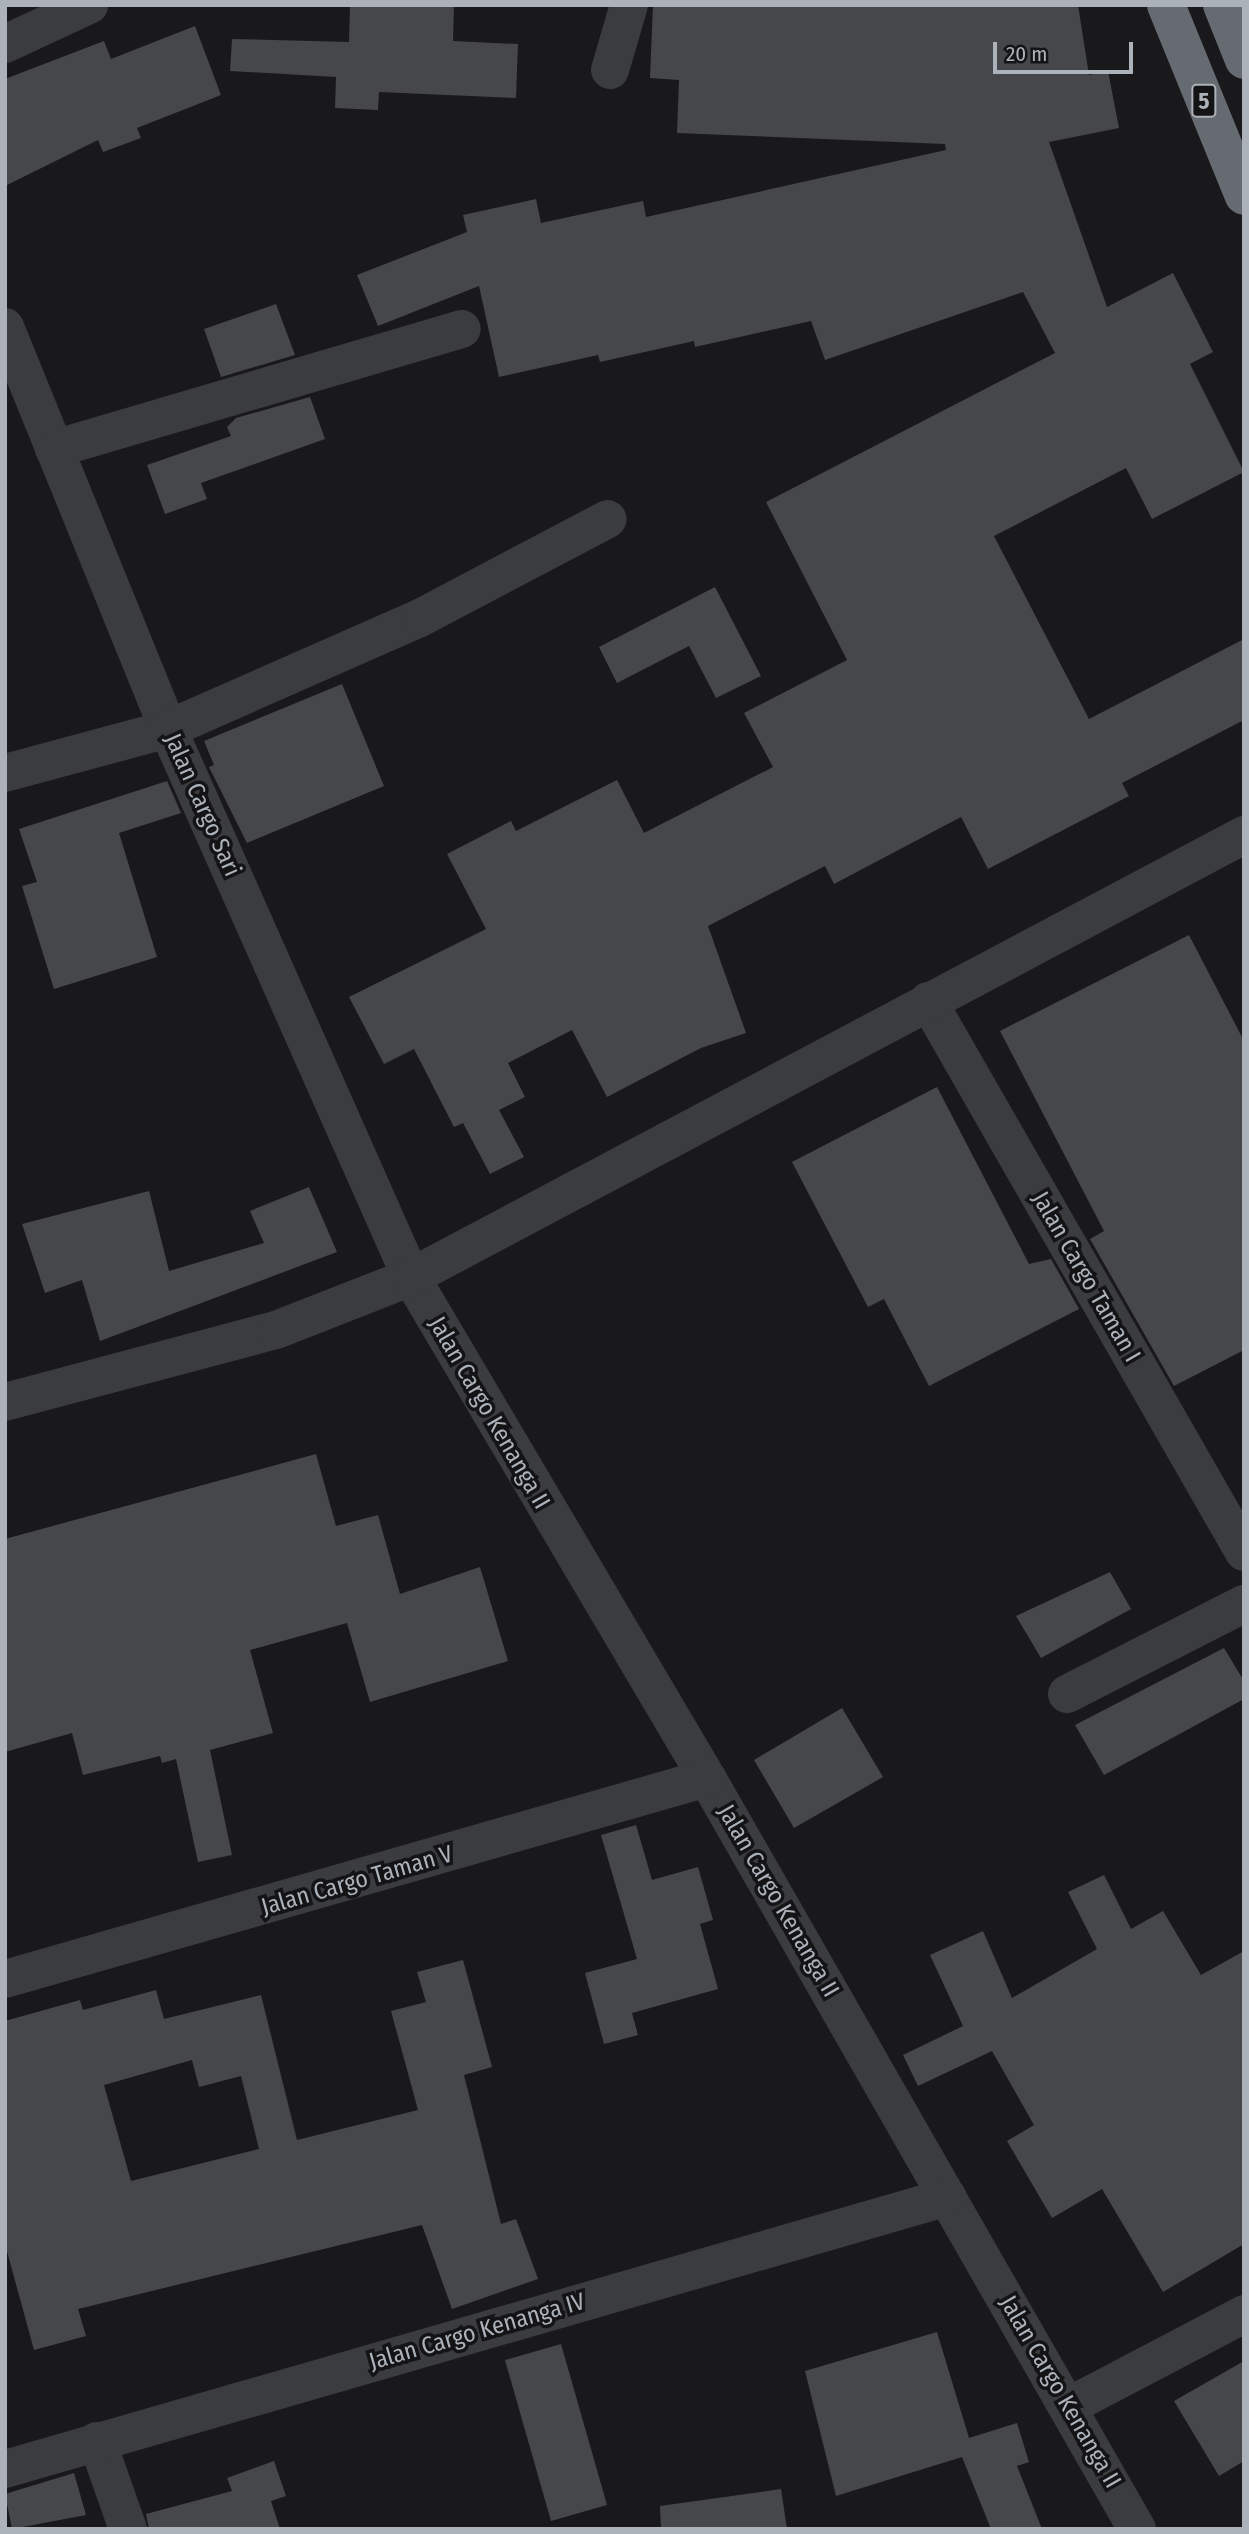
<!DOCTYPE html>
<style>
body{margin:0}
#map{position:relative;width:1249px;height:2534px;overflow:hidden;background:#19191b;font-family:"Fira Sans Condensed",sans-serif}
div>[style]{position:absolute}
[style*='--x']{left:calc(var(--x)*1px);top:calc(var(--y)*1px);width:calc(var(--w)*1px);rotate:calc(var(--a)*1deg)}
.building>*{inset:0;background:#46474b}
.minor>*{height:38px;margin:-19px;padding:0 19px;transform-origin:19px;border-radius:19px;background:#3a3c40}
.highway>*{height:38px;margin:-19px;padding:0 19px;transform-origin:19px;border-radius:19px;background:#666a71}
span{translate:-50% -50%;white-space:nowrap;text-align:center;line-height:1.15;-webkit-text-stroke:7px #141416;paint-order:stroke}
.shield-label span{padding:2px 5px;background:#141416;border:2px solid;border-radius:5px;-webkit-text-stroke-width:0}
.shield-label{font-size:23px;color:#acb2ba;font-weight:700}
.street-label{font-size:24px;color:#acb2ba}
.frame{position:absolute;inset:0;border:7px solid #acb2ba;pointer-events:none}
.scale{position:absolute;left:993px;top:42px;width:140px;height:32px;box-sizing:border-box;border:4px solid #acb2ba;border-top:0;padding-left:9px;font-size:21px;line-height:24px;white-space:nowrap;color:#acb2ba;-webkit-text-stroke:5px #141416;paint-order:stroke}
</style>
<div id="map">
<div class="building">
<div style="clip-path:polygon(350px 5px,454px 5px,453px 41px,518px 44px,516px 98px,379px 92px,378px 110px,335px 108px,336px 77px,230px 71px,232px 39px,349px 42px)"></div>
<div style="clip-path:polygon(653px 5px,1078px 5px,1089px 75px,1108px 71px,1119px 128px,1049px 142px,1107px 307px,1173px 273px,1213px 352px,1190px 364px,1244px 472px,1152px 519px,1126px 468px,994px 536px,1089px 719px,1244px 639px,1244px 720px,1122px 783px,1129px 796px,988px 869px,961px 817px,834px 884px,825px 866px,708px 926px,746px 1033px,701px 1048px,607px 1097px,572px 1030px,508px 1063px,525px 1097px,499px 1110px,524px 1157px,490px 1174px,463px 1123px,454px 1127px,414px 1049px,384px 1064px,349px 997px,486px 929px,447px 854px,511px 821px,516px 831px,617px 780px,644px 833px,773px 767px,744px 713px,847px 660px,766px 502px,1055px 353px,1023px 292px,825px 360px,811px 321px,695px 347px,694px 341px,600px 362px,598px 355px,499px 377px,479px 286px,378px 326px,357px 275px,467px 232px,463px 215px,536px 199px,541px 223px,643px 201px,646px 217px,946px 150px,945px 144px,677px 133px,679px 80px,650px 78px)"></div>
<div style="clip-path:polygon(195px 26px,221px 95px,137px 128px,141px 138px,103px 152px,98px 140px,5px 186px,5px 79px,104px 41px,111px 59px)"></div>
<div style="clip-path:polygon(276px 304px,295px 355px,221px 377px,204px 329px)"></div>
<div style="clip-path:polygon(310px 397px,325px 439px,201px 483px,207px 499px,165px 514px,147px 465px,231px 436px,227px 427px,236px 418px)"></div>
<div style="clip-path:polygon(715px 587px,761px 676px,716px 698px,689px 646px,617px 683px,599px 647px)"></div>
<div style="clip-path:polygon(342px 684px,384px 786px,247px 843px,209px 767px,214px 765px,204px 741px)"></div>
<div style="clip-path:polygon(167px 781px,181px 813px,119px 833px,157px 957px,54px 989px,22px 886px,37px 882px,19px 829px)"></div>
<div style="clip-path:polygon(1189px 935px,1244px 1041px,1244px 1350px,1174px 1386px,1090px 1239px,1104px 1231px,1000px 1031px)"></div>
<div style="clip-path:polygon(937px 1087px,1029px 1264px,1051px 1259px,1079px 1309px,929px 1386px,884px 1299px,868px 1307px,792px 1162px)"></div>
<div style="clip-path:polygon(309px 1187px,337px 1252px,100px 1341px,82px 1280px,45px 1293px,22px 1224px,149px 1191px,169px 1271px,264px 1243px,250px 1211px)"></div>
<div style="clip-path:polygon(316px 1454px,336px 1526px,378px 1515px,400px 1594px,480px 1567px,508px 1661px,370px 1702px,347px 1623px,250px 1650px,273px 1733px,210px 1750px,232px 1855px,198px 1862px,176px 1759px,162px 1763px,160px 1756px,83px 1775px,72px 1733px,5px 1752px,5px 1539px)"></div>
<div style="clip-path:polygon(1110px 1572px,1131px 1609px,1041px 1658px,1016px 1616px)"></div>
<div style="clip-path:polygon(1224px 1648px,1244px 1681px,1244px 1699px,1104px 1775px,1075px 1725px)"></div>
<div style="clip-path:polygon(842px 1708px,883px 1777px,794px 1828px,754px 1760px)"></div>
<div style="clip-path:polygon(636px 1825px,652px 1880px,698px 1867px,713px 1920px,700px 1924px,718px 1989px,632px 2013px,638px 2035px,604px 2044px,585px 1973px,637px 1959px,601px 1835px)"></div>
<div style="clip-path:polygon(1104px 1875px,1131px 1929px,1163px 1911px,1201px 1975px,1244px 1951px,1244px 2244px,1163px 2292px,1102px 2189px,1052px 2218px,1007px 2141px,1034px 2125px,992px 2051px,918px 2086px,903px 2055px,963px 2026px,930px 1955px,983px 1931px,1012px 1998px,1097px 1949px,1068px 1892px)"></div>
<div style="clip-path:polygon(evenodd,463px 1960px,492px 2067px,464px 2075px,501px 2224px,516px 2219px,538px 2279px,452px 2309px,422px 2225px,78px 2309px,86px 2336px,34px 2350px,5px 2244px,5px 2021px,80px 2000px,83px 2010px,156px 1990px,164px 2019px,261px 1995px,297px 2140px,418px 2110px,391px 2011px,426px 2002px,417px 1972px,463px 1960px,192px 2060px,199px 2087px,241px 2076px,259px 2149px,131px 2181px,104px 2085px,192px 2060px)"></div>
<div style="clip-path:polygon(937px 2332px,969px 2438px,1017px 2423px,1029px 2462px,1017px 2466px,1042px 2529px,991px 2529px,962px 2457px,836px 2496px,805px 2371px)"></div>
<div style="clip-path:polygon(561px 2344px,607px 2505px,551px 2521px,505px 2360px)"></div>
<div style="clip-path:polygon(1244px 2361px,1244px 2461px,1219px 2476px,1174px 2401px)"></div>
<div style="clip-path:polygon(274px 2461px,286px 2496px,271px 2501px,280px 2529px,149px 2529px,146px 2514px,232px 2491px,227px 2478px)"></div>
<div style="clip-path:polygon(74px 2473px,86px 2515px,12px 2529px,5px 2494px)"></div>
<div style="clip-path:polygon(781px 2489px,787px 2529px,661px 2529px,660px 2506px)"></div>
</div>
<div class="minor">
<div style="--x:5;--y:44;--w:93;--a:-24.9"></div>
<div style="--x:610;--y:70;--w:68;--a:-73.7"></div>
<div style="--x:5;--y:327;--w:434;--a:67.9"></div>
<div style="--x:168;--y:729;--w:599;--a:66.09"></div>
<div style="--x:411;--y:1277;--w:582;--a:59.42"></div>
<div style="--x:707;--y:1778;--w:865;--a:60.21"></div>
<div style="--x:54;--y:449;--w:425;--a:-16.4"></div>
<div style="--x:5;--y:773;--w:169;--a:-15.1"></div>
<div style="--x:168;--y:729;--w:275;--a:-23.8"></div>
<div style="--x:420;--y:618;--w:212;--a:-27.8"></div>
<div style="--x:928;--y:1001;--w:635;--a:60.17"></div>
<div style="--x:5;--y:1402;--w:280;--a:-14.9"></div>
<div style="--x:276;--y:1330;--w:145;--a:-21.4"></div>
<div style="--x:411;--y:1277;--w:943;--a:-27.95"></div>
<div style="--x:1067;--y:1694;--w:199;--a:-27"></div>
<div style="--x:5;--y:1979;--w:730;--a:-15.98"></div>
<div style="--x:1069;--y:2406;--w:198;--a:-27.7"></div>
<div style="--x:97;--y:2441;--w:93;--a:70.6"></div>
<div style="--x:5;--y:2469;--w:981;--a:-16.09"></div>
</div>
<div class="highway">
<div style="--x:1166;--y:5;--w:206;--a:67.8"></div>
<div style="--x:1222;--y:5;--w:59;--a:68.2"></div>
</div>
<div class="shield-label">
<span style="left:1204px;top:101px">5</span>
</div>
<div class="street-label">
<span style="left:202px;top:805px;rotate:66deg">Jalan Cargo Sari</span>
<span style="left:1086px;top:1277px;rotate:60deg">Jalan Cargo Taman I</span>
<span style="left:489px;top:1413px;rotate:60deg">Jalan Cargo Kenanga II</span>
<span style="left:357px;top:1881px;rotate:-16deg">Jalan Cargo Taman V</span>
<span style="left:778px;top:1901px;rotate:60deg">Jalan Cargo Kenanga II</span>
<span style="left:477px;top:2332px;rotate:-16deg">Jalan Cargo Kenanga IV</span>
<span style="left:1060px;top:2392px;rotate:60deg">Jalan Cargo Kenanga II</span>
</div>
<div class="frame"></div>
<div class="scale">20 m</div>
</div>
